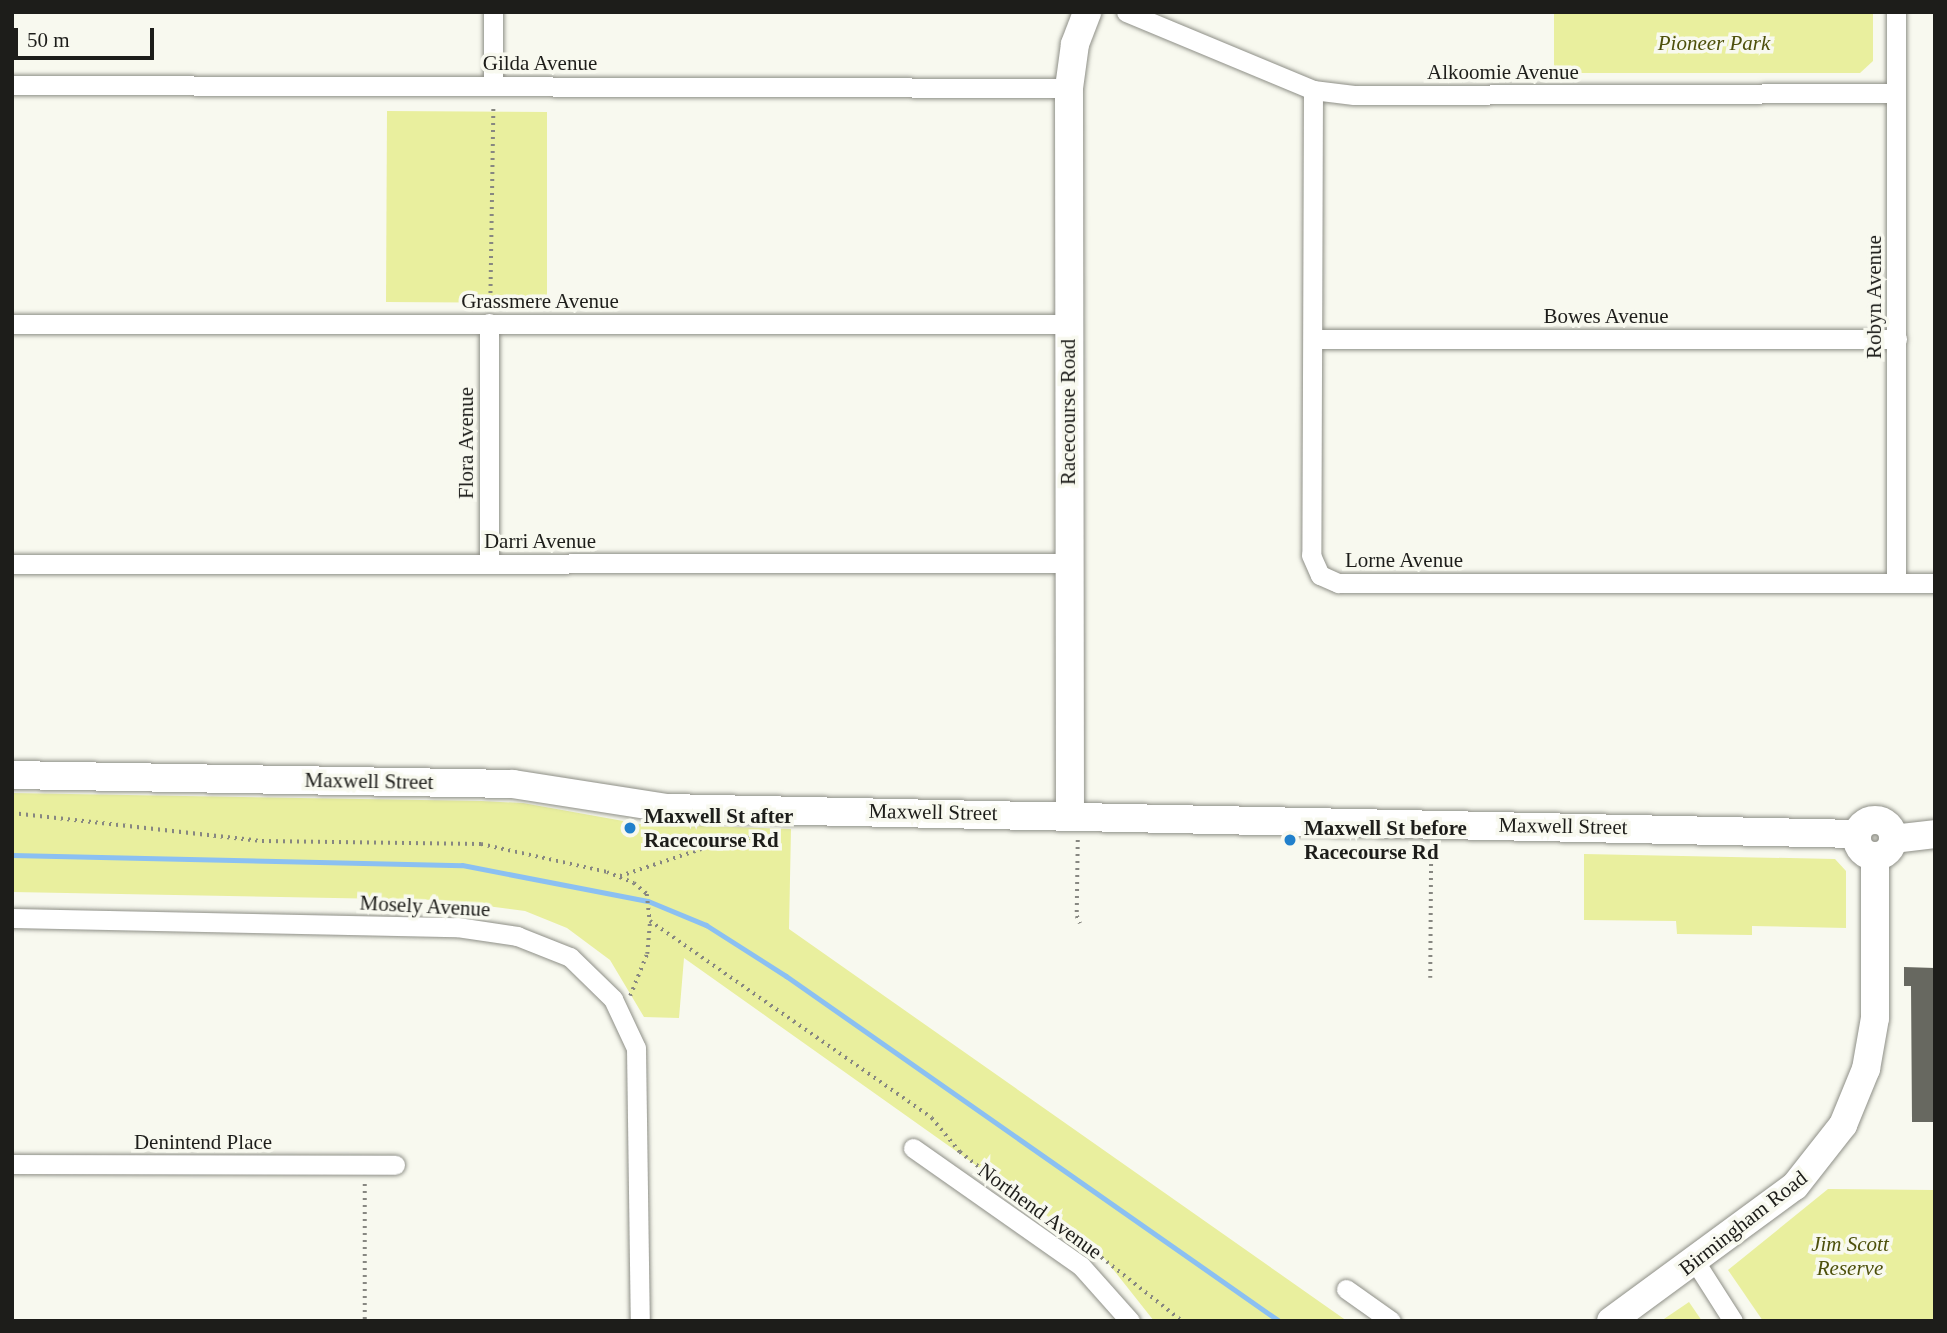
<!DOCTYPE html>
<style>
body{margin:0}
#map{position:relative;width:1947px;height:1333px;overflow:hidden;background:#f8f9ef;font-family:"Times New Roman",serif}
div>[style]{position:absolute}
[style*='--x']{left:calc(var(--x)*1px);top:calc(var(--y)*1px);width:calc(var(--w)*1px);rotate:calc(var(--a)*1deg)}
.green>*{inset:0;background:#e9ef9e}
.stream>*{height:5px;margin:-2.5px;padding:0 2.5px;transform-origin:2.5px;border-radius:2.5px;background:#8bc0f2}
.building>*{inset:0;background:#676860}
.path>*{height:3.5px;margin-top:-1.75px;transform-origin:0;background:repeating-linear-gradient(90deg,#878781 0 2px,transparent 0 7px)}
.roads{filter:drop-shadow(0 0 2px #8e8f87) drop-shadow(0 0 2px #8e8f87)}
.street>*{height:19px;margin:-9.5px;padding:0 9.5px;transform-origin:9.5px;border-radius:9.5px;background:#fff}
.secondary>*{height:28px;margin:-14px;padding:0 14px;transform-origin:14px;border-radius:14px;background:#fff}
.secondary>.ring{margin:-14px;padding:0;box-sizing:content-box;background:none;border:28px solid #fff;border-radius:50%}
.dots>*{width:19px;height:19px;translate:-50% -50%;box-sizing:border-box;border:4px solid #f8f9ef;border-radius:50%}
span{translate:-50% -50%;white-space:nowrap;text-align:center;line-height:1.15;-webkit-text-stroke:7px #f8f9ef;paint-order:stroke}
.park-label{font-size:21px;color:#4d500b;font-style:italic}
.street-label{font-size:21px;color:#1d1d1a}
.poi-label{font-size:21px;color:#1d1d1a;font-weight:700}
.left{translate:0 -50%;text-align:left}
.frame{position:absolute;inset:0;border:14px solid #1d1d1a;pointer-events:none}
.scale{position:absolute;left:14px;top:28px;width:140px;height:32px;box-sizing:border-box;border:4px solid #1d1d1a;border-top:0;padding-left:9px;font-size:21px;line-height:24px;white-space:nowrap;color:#1d1d1a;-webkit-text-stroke:5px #f8f9ef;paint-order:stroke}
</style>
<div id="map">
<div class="green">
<div style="clip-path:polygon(1554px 12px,1873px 12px,1873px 61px,1860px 73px,1554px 73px)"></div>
<div style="clip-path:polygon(387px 111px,547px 112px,547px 303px,386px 302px)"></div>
<div style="clip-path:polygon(12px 793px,481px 801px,523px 803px,640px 824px,791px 829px,789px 929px,1347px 1321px,1154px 1321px,1101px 1254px,684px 958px,679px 1018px,644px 1017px,610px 960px,567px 928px,525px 911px,441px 900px,12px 892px)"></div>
<div style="clip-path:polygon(1584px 854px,1835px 859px,1846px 871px,1846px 928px,1752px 926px,1752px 935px,1677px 934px,1676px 921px,1584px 920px)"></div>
<div style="clip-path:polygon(1828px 1189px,1935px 1190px,1935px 1321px,1763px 1321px,1728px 1270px)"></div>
<div style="clip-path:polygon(1689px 1302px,1702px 1321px,1661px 1321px)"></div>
</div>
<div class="stream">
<div style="--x:12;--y:855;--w:450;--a:1.3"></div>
<div style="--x:462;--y:865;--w:189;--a:11"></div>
<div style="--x:648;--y:901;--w:63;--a:22.5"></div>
<div style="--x:706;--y:925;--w:95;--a:32.5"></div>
<div style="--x:786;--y:976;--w:602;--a:34.98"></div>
</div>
<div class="building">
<div style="clip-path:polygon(1904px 967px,1935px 968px,1935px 1122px,1912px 1122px,1911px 986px,1904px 986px)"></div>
</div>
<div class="path">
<div style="--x:490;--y:307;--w:202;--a:-89.1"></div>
<div style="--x:12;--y:813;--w:252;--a:6.4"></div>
<div style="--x:262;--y:841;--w:219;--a:0.8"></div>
<div style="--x:481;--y:844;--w:129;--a:12.5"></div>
<div style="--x:607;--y:872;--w:29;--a:22"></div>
<div style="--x:634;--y:883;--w:17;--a:40"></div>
<div style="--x:647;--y:894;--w:27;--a:84"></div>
<div style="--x:650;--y:921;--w:344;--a:34.9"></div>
<div style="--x:932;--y:1118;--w:44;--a:50.5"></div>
<div style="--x:960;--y:1152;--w:60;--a:38.2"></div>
<div style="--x:1078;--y:840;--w:76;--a:90.8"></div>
<div style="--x:1077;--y:916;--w:8;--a:67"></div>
<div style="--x:620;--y:876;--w:98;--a:-18.4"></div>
<div style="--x:713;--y:845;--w:51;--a:-11.3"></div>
<div style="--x:1430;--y:978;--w:130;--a:-89.6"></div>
<div style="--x:630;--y:996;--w:45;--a:-68"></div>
<div style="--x:647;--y:954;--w:33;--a:-85"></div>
<div style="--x:365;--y:1184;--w:137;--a:90"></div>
<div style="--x:1096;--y:1253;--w:110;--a:38.3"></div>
</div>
<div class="roads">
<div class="street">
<div style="--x:493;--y:12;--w:74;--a:90"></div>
<div style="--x:1126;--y:12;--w:203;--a:22.6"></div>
<div style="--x:1313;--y:90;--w:41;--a:7"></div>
<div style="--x:1354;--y:95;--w:542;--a:-0.21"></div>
<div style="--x:12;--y:85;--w:1057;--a:0.16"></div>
<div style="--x:1313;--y:90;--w:465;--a:90.2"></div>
<div style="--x:1311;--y:555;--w:22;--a:66"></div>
<div style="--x:1320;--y:575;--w:20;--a:24"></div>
<div style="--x:1338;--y:583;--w:597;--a:0"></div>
<div style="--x:12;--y:324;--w:1057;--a:0"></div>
<div style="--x:1314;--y:339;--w:583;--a:0"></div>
<div style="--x:12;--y:564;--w:1056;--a:-0.05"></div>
<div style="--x:489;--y:564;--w:241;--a:-90"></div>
<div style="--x:1896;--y:582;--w:570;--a:-90"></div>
<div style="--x:12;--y:918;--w:445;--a:1.2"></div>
<div style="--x:457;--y:927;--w:61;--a:8.5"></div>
<div style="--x:517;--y:936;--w:57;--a:21.6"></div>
<div style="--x:570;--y:957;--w:60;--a:44.3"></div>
<div style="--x:613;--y:999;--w:54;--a:64.9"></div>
<div style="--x:636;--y:1048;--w:273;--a:89.2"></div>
<div style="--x:913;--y:1148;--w:205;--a:35.1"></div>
<div style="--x:1081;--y:1266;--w:74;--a:48.3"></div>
<div style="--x:12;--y:1164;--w:383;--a:0.1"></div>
<div style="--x:1696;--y:1263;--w:69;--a:57.5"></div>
<div style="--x:1346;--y:1289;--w:55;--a:35.4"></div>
</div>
<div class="secondary">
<div style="--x:12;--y:775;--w:501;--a:1.03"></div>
<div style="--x:513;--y:784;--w:155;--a:8.9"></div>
<div style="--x:666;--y:808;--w:1191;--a:1.25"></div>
<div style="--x:1070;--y:814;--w:726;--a:-90.08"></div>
<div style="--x:1069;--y:88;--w:44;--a:-82.2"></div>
<div style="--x:1075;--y:44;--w:34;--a:-69"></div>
<div class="ring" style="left:1857px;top:820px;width:8px;height:8px"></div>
<div style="--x:1893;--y:839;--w:42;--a:-6.8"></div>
<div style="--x:1611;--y:1321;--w:228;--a:-36.3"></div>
<div style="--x:1795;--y:1186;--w:78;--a:-51.8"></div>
<div style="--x:1843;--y:1125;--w:61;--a:-67.7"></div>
<div style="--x:1866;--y:1069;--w:52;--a:-80"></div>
<div style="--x:1875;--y:1018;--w:162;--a:-90"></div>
</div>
</div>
<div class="dots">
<div style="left:630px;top:828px;background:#2180cc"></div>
<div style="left:1290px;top:840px;background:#2180cc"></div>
</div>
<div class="park-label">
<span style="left:1714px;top:43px">Pioneer Park</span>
<span style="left:1850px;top:1256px">Jim Scott<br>Reserve</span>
</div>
<div class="street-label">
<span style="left:540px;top:63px">Gilda Avenue</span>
<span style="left:1503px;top:72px">Alkoomie Avenue</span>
<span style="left:1874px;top:297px;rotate:-90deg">Robyn Avenue</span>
<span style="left:540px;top:301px">Grassmere Avenue</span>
<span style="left:1606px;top:316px">Bowes Avenue</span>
<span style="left:1068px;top:412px;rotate:-90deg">Racecourse Road</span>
<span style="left:466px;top:443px;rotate:-90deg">Flora Avenue</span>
<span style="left:540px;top:541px">Darri Avenue</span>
<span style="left:1404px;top:560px">Lorne Avenue</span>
<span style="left:369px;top:781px;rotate:1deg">Maxwell Street</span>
<span style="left:933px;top:812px;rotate:1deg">Maxwell Street</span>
<span style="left:1563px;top:826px;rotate:1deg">Maxwell Street</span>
<span style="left:425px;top:906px;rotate:3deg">Mosely Avenue</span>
<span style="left:203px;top:1142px">Denintend Place</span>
<span style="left:1040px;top:1211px;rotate:36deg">Northend Avenue</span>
<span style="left:1743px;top:1223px;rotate:-38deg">Birmingham Road</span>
</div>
<div class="poi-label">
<span class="left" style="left:644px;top:828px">Maxwell St after<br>Racecourse Rd</span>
<span class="left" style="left:1304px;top:840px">Maxwell St before<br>Racecourse Rd</span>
</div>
<div class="frame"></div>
<div class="scale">50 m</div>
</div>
